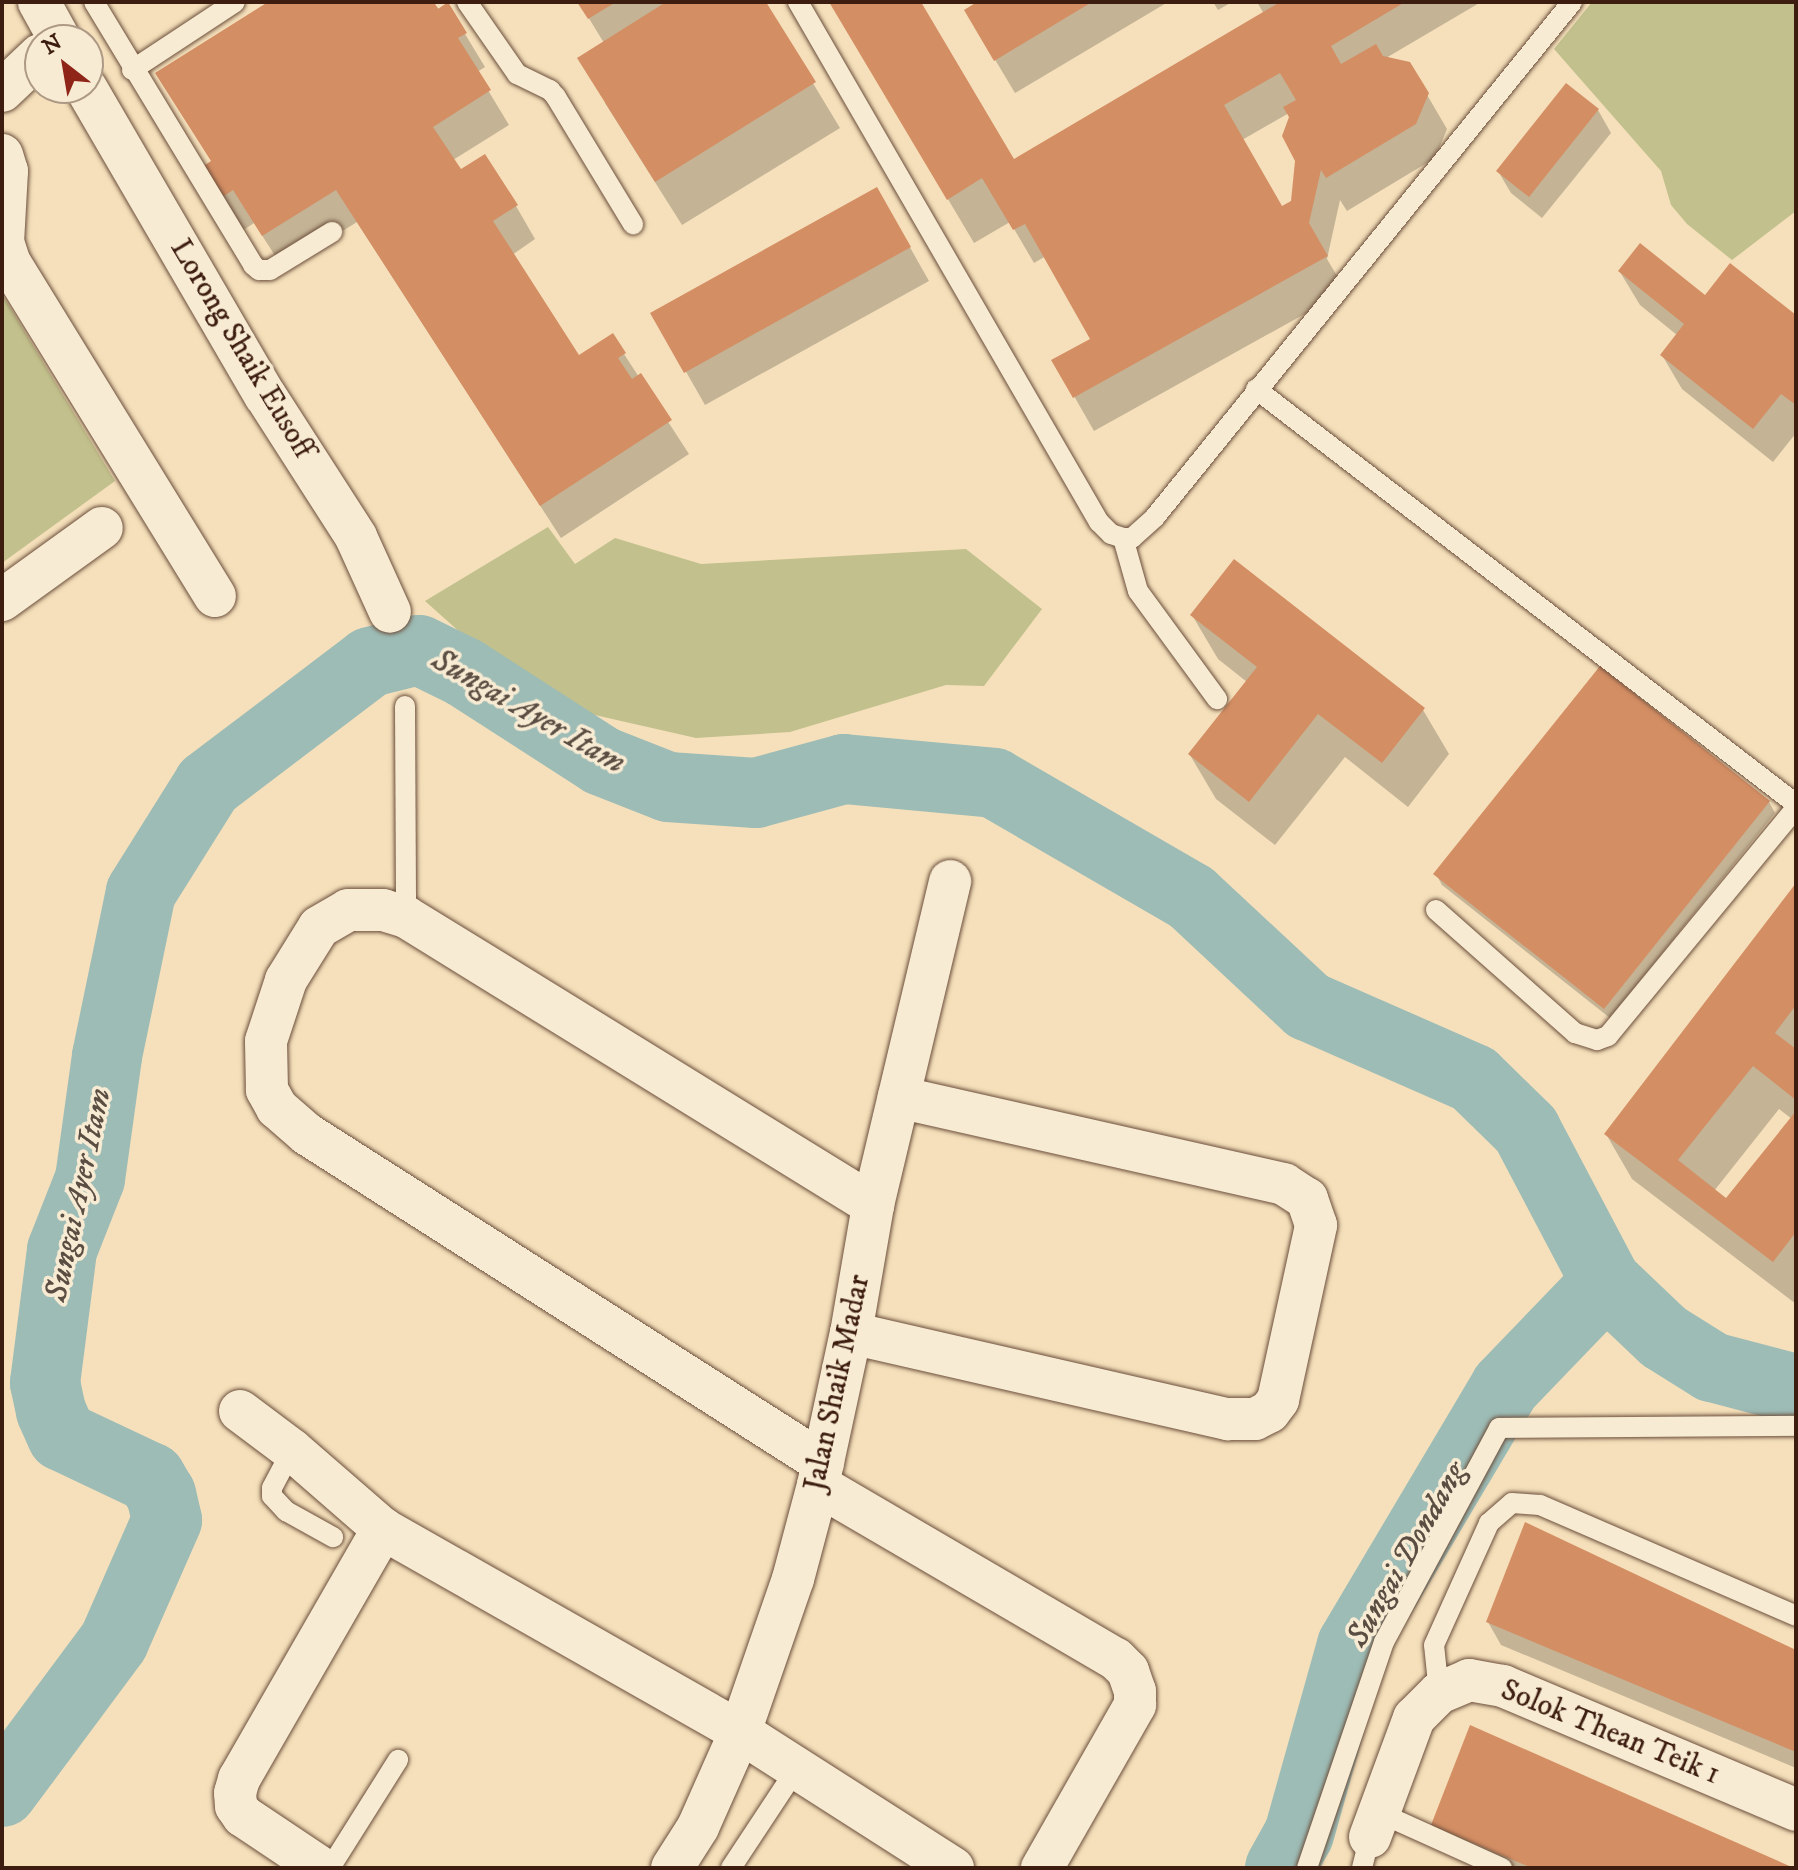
<!DOCTYPE html>
<style>
body{margin:0}
#map{position:relative;width:1798px;height:1870px;overflow:hidden;background:#f5e0bb;font-family:"IM FELL DW Pica",serif}
div>[style]{position:absolute}
[style*='--x']{left:calc(var(--x)*1px);top:calc(var(--y)*1px);width:calc(var(--w)*1px);rotate:calc(var(--a)*1deg)}
.green>*{inset:0;background:#c2c08c}
.shadow>*{inset:0;background:#0003}
.river>*{height:70px;margin:-35px;padding:0 35px;transform-origin:35px;border-radius:35px;background:#9dbcb6}
.building>*{inset:0;background:#d48e64}
.roads{filter:drop-shadow(0 0 2px #6b4e3b) drop-shadow(0 0 2px #6b4e3b)}
.service>*{height:20px;margin:-10px;padding:0 10px;transform-origin:10px;border-radius:10px;background:#f8ebd3}
.minor>*{height:42px;margin:-21px;padding:0 21px;transform-origin:21px;border-radius:21px;background:#f8ebd3}
span{translate:-50% -50%;white-space:nowrap;text-align:center;line-height:1.15;-webkit-text-stroke:7px #f8ebd3;paint-order:stroke}
.street-label{font-size:30px;color:#3d1d10}
.water-label{font-size:32px;color:#5a4d42;font-style:italic}
.frame{position:absolute;inset:0;border:4px solid #3d1d10;pointer-events:none}
.north{position:absolute;left:24px;top:24px;width:80px;height:80px;box-sizing:border-box;background:#f8ebd3;border:2px solid #ad9985;border-radius:50%;rotate:329deg;font-size:22px;font-weight:700;line-height:32px;text-align:center;color:#3d1d10}
.north::after{content:'';display:block;margin:auto;width:28px;height:36px;background:#8f2418;clip-path:polygon(50% 0,100% 100%,50% 72%,0 100%)}
</style>
<div id="map">
<div class="green">
<div style="clip-path:polygon(1592px 2px,1796px 2px,1796px 211px,1732px 260px,1687px 224px,1671px 205px,1661px 171px,1554px 49px)"></div>
<div style="clip-path:polygon(2px 294px,115px 481px,2px 563px)"></div>
<div style="clip-path:polygon(548px 527px,575px 564px,615px 538px,701px 564px,966px 549px,1042px 609px,984px 686px,946px 685px,790px 732px,696px 738px,586px 713px,539px 689px,490px 659px,425px 601px)"></div>
</div>
<div class="shadow">
<div style="clip-path:polygon(271px 2px,432px 2px,465px 34px,485px 67px,477px 72px,509px 125px,453px 160px,460px 172px,516px 206px,535px 239px,512px 255px,579px 357px,624px 354px,689px 454px,561px 538px,357px 222px,283px 268px,254px 223px,239px 233px,221px 203px,212px 162px)"></div>
<div style="clip-path:polygon(579px 2px,764px 2px,840px 128px,682px 225px,605px 103px,604px 43px)"></div>
<div style="clip-path:polygon(evenodd,831px 2px,918px 2px,1013px 162px,1264px 14px,1257px 2px,1277px 2px,1279px 5px,1284px 2px,1481px 2px,1386px 58px,1409px 64px,1447px 129px,1435px 158px,1347px 211px,1340px 200px,1327px 259px,1346px 291px,1094px 431px,1054px 361px,1092px 340px,1046px 256px,1034px 263px,1010px 222px,974px 243px,831px 2px,1289px 113px,1298px 161px,1293px 202px,1281px 209px,1242px 140px,1289px 113px)"></div>
<div style="clip-path:polygon(981px 2px,1168px 2px,1015px 93px,966px 11px)"></div>
<div style="clip-path:polygon(1213px 2px,1232px 2px,1218px 10px)"></div>
<div style="clip-path:polygon(1598px 110px,1611px 133px,1542px 218px,1511px 193px,1498px 171px)"></div>
<div style="clip-path:polygon(877px 189px,929px 281px,705px 405px,653px 314px)"></div>
<div style="clip-path:polygon(1620px 272px,1705px 298px,1796px 317px,1796px 433px,1773px 462px,1682px 389px,1662px 355px,1677px 335px,1640px 305px)"></div>
<div style="clip-path:polygon(1192px 615px,1423px 710px,1449px 754px,1408px 807px,1345px 757px,1275px 845px,1216px 799px,1190px 755px,1247px 682px,1218px 659px)"></div>
<div style="clip-path:polygon(1769px 802px,1775px 813px,1610px 1018px,1442px 885px,1436px 874px)"></div>
<div style="clip-path:polygon(evenodd,1796px 886px,1796px 1304px,1632px 1179px,1606px 1134px,1796px 886px,1779px 1109px,1792px 1119px,1727px 1201px,1714px 1191px,1779px 1109px)"></div>
<div style="clip-path:polygon(1488px 1622px,1796px 1652px,1796px 1768px,1501px 1645px)"></div>
<div style="clip-path:polygon(1433px 1825px,1789px 1868px,1494px 1868px,1446px 1848px)"></div>
</div>
<div class="river">
<div style="--x:2;--y:1792;--w:188;--a:-53.4"></div>
<div style="--x:114;--y:1641;--w:132;--a:-66.3"></div>
<div style="--x:167;--y:1520;--w:26;--a:-103"></div>
<div style="--x:161;--y:1495;--w:20;--a:-120"></div>
<div style="--x:151;--y:1478;--w:98;--a:-154.7"></div>
<div style="--x:62;--y:1436;--w:27;--a:-114"></div>
<div style="--x:51;--y:1411;--w:29;--a:-102"></div>
<div style="--x:45;--y:1383;--w:134;--a:-82.7"></div>
<div style="--x:62;--y:1250;--w:76;--a:-68.5"></div>
<div style="--x:90;--y:1179;--w:124;--a:-82.1"></div>
<div style="--x:107;--y:1056;--w:167;--a:-78.3"></div>
<div style="--x:141;--y:892;--w:126;--a:-57.9"></div>
<div style="--x:208;--y:785;--w:203;--a:-37.2"></div>
<div style="--x:370;--y:662;--w:50;--a:-13.8"></div>
<div style="--x:419;--y:650;--w:50;--a:26.1"></div>
<div style="--x:464;--y:672;--w:164;--a:32.8"></div>
<div style="--x:602;--y:761;--w:71;--a:21.5"></div>
<div style="--x:668;--y:787;--w:88;--a:3.9"></div>
<div style="--x:756;--y:793;--w:91;--a:-15.3"></div>
<div style="--x:844;--y:769;--w:151;--a:5.3"></div>
<div style="--x:994;--y:783;--w:228;--a:30.1"></div>
<div style="--x:1191;--y:897;--w:160;--a:43"></div>
<div style="--x:1308;--y:1006;--w:181;--a:23.7"></div>
<div style="--x:1474;--y:1079;--w:73;--a:44.4"></div>
<div style="--x:1526;--y:1130;--w:172;--a:62.2"></div>
<div style="--x:1606;--y:1282;--w:80;--a:43.5"></div>
<div style="--x:1664;--y:1337;--w:57;--a:32"></div>
<div style="--x:1712;--y:1367;--w:87;--a:14.7"></div>
<div style="--x:1280;--y:1868;--w:39;--a:-61"></div>
<div style="--x:1299;--y:1834;--w:196;--a:-74.3"></div>
<div style="--x:1352;--y:1645;--w:300;--a:-59.3"></div>
<div style="--x:1505;--y:1387;--w:146;--a:-46.1"></div>
</div>
<div class="building">
<div style="clip-path:polygon(268px 2px,434px 2px,438px 9px,448px 2px,467px 33px,458px 38px,491px 90px,433px 127px,461px 169px,485px 154px,518px 205px,493px 221px,579px 355px,613px 333px,626px 353px,618px 358px,632px 379px,641px 373px,672px 420px,540px 506px,336px 190px,262px 236px,233px 190px,218px 200px,199px 169px,211px 161px,155px 73px)"></div>
<div style="clip-path:polygon(577px 2px,616px 2px,588px 19px)"></div>
<div style="clip-path:polygon(666px 2px,766px 2px,816px 82px,655px 182px,577px 58px)"></div>
<div style="clip-path:polygon(evenodd,829px 2px,921px 2px,1014px 159px,1280px 2px,1405px 2px,1331px 46px,1341px 64px,1376px 44px,1383px 56px,1410px 62px,1429px 93px,1416px 124px,1326px 178px,1321px 170px,1309px 223px,1328px 256px,1073px 398px,1051px 360px,1090px 339px,1025px 224px,1013px 230px,982px 178px,947px 200px,829px 2px,1280px 73px,1296px 100px,1283px 107px,1289px 117px,1282px 136px,1295px 161px,1291px 201px,1282px 206px,1224px 105px,1280px 73px)"></div>
<div style="clip-path:polygon(977px 2px,1092px 2px,994px 61px,964px 10px)"></div>
<div style="clip-path:polygon(1566px 83px,1599px 109px,1529px 197px,1496px 171px)"></div>
<div style="clip-path:polygon(877px 187px,911px 247px,684px 373px,650px 313px)"></div>
<div style="clip-path:polygon(1640px 243px,1705px 295px,1730px 263px,1796px 315px,1796px 405px,1781px 394px,1753px 429px,1660px 355px,1684px 324px,1618px 271px)"></div>
<div style="clip-path:polygon(1234px 559px,1425px 708px,1382px 763px,1318px 714px,1249px 802px,1188px 754px,1257px 667px,1190px 615px)"></div>
<div style="clip-path:polygon(1600px 666px,1770px 801px,1604px 1009px,1433px 874px)"></div>
<div style="clip-path:polygon(1796px 883px,1796px 1005px,1775px 1033px,1796px 1049px,1796px 1100px,1753px 1066px,1678px 1160px,1726px 1198px,1796px 1111px,1796px 1232px,1773px 1262px,1604px 1134px)"></div>
<div style="clip-path:polygon(1525px 1522px,1796px 1650px,1796px 1752px,1486px 1622px)"></div>
<div style="clip-path:polygon(1470px 1725px,1794px 1868px,1532px 1868px,1431px 1825px)"></div>
</div>
<div class="roads">
<div class="service">
<div style="--x:94;--y:2;--w:307;--a:58.8"></div>
<div style="--x:253;--y:265;--w:8;--a:40"></div>
<div style="--x:259;--y:270;--w:11;--a:0"></div>
<div style="--x:270;--y:270;--w:73;--a:-31.5"></div>
<div style="--x:467;--y:2;--w:88;--a:55.2"></div>
<div style="--x:517;--y:74;--w:37;--a:26"></div>
<div style="--x:550;--y:90;--w:9;--a:49"></div>
<div style="--x:556;--y:97;--w:149;--a:58.8"></div>
<div style="--x:798;--y:2;--w:601;--a:59.94"></div>
<div style="--x:1099;--y:522;--w:17;--a:45"></div>
<div style="--x:1111;--y:534;--w:13;--a:18"></div>
<div style="--x:1123;--y:538;--w:9;--a:0"></div>
<div style="--x:1132;--y:538;--w:31;--a:-42"></div>
<div style="--x:1155;--y:517;--w:663;--a:-51"></div>
<div style="--x:132;--y:70;--w:123;--a:-33.4"></div>
<div style="--x:1256;--y:389;--w:681;--a:37.54"></div>
<div style="--x:1123;--y:538;--w:55;--a:74.2"></div>
<div style="--x:1138;--y:591;--w:134;--a:53.8"></div>
<div style="--x:405;--y:706;--w:211;--a:89.7"></div>
<div style="--x:1436;--y:910;--w:186;--a:41.5"></div>
<div style="--x:1575;--y:1033;--w:23;--a:18"></div>
<div style="--x:1597;--y:1040;--w:12;--a:-20"></div>
<div style="--x:1608;--y:1036;--w:296;--a:-50.5"></div>
<div style="--x:292;--y:1450;--w:43;--a:117.8"></div>
<div style="--x:272;--y:1488;--w:8;--a:90"></div>
<div style="--x:272;--y:1496;--w:21;--a:47"></div>
<div style="--x:286;--y:1511;--w:54;--a:29"></div>
<div style="--x:1439;--y:1693;--w:48;--a:-95.9"></div>
<div style="--x:1434;--y:1645;--w:134;--a:-65.7"></div>
<div style="--x:1489;--y:1523;--w:30;--a:-41"></div>
<div style="--x:1512;--y:1503;--w:28;--a:4"></div>
<div style="--x:1540;--y:1505;--w:279;--a:23.4"></div>
<div style="--x:1380;--y:1813;--w:134;--a:24.3"></div>
<div style="--x:330;--y:1868;--w:128;--a:-57.8"></div>
<div style="--x:731;--y:1868;--w:120;--a:-56.6"></div>
<div style="--x:1307;--y:1868;--w:239;--a:-71.2"></div>
<div style="--x:1384;--y:1642;--w:243;--a:-61.7"></div>
<div style="--x:1499;--y:1428;--w:297;--a:-0.4"></div>
<div style="--x:1362;--y:1868;--w:32;--a:-76"></div>
</div>
<div class="minor">
<div style="--x:39;--y:2;--w:43;--a:61.1"></div>
<div style="--x:86;--y:88;--w:355;--a:59.8"></div>
<div style="--x:265;--y:395;--w:169;--a:57.3"></div>
<div style="--x:356;--y:537;--w:82;--a:65.6"></div>
<div style="--x:2;--y:91;--w:52;--a:-43.5"></div>
<div style="--x:2;--y:155;--w:17;--a:73"></div>
<div style="--x:7;--y:171;--w:71;--a:93.2"></div>
<div style="--x:3;--y:242;--w:22;--a:72"></div>
<div style="--x:10;--y:263;--w:391;--a:58.4"></div>
<div style="--x:2;--y:600;--w:123;--a:-35.8"></div>
<div style="--x:851;--y:1333;--w:387;--a:12.9"></div>
<div style="--x:1228;--y:1419;--w:27;--a:0"></div>
<div style="--x:1255;--y:1419;--w:16;--a:-27"></div>
<div style="--x:1269;--y:1412;--w:15;--a:-53"></div>
<div style="--x:1278;--y:1400;--w:179;--a:-77.7"></div>
<div style="--x:1316;--y:1225;--w:28;--a:-109"></div>
<div style="--x:1307;--y:1199;--w:27;--a:-147"></div>
<div style="--x:1284;--y:1184;--w:395;--a:-167.3"></div>
<div style="--x:240;--y:1411;--w:65;--a:36.9"></div>
<div style="--x:292;--y:1450;--w:121;--a:41"></div>
<div style="--x:383;--y:1529;--w:411;--a:29.6"></div>
<div style="--x:740;--y:1732;--w:253;--a:32.6"></div>
<div style="--x:823;--y:1463;--w:612;--a:-147.48"></div>
<div style="--x:307;--y:1134;--w:40;--a:-139"></div>
<div style="--x:277;--y:1108;--w:21;--a:-119"></div>
<div style="--x:267;--y:1090;--w:49;--a:-91.2"></div>
<div style="--x:266;--y:1041;--w:64;--a:-71.8"></div>
<div style="--x:286;--y:980;--w:62;--a:-58.1"></div>
<div style="--x:319;--y:927;--w:34;--a:-30"></div>
<div style="--x:348;--y:910;--w:35;--a:0"></div>
<div style="--x:383;--y:910;--w:24;--a:17"></div>
<div style="--x:406;--y:917;--w:549;--a:31.66"></div>
<div style="--x:818;--y:1485;--w:345;--a:30.3"></div>
<div style="--x:1116;--y:1659;--w:17;--a:45"></div>
<div style="--x:1128;--y:1671;--w:21;--a:71"></div>
<div style="--x:1135;--y:1691;--w:14;--a:90"></div>
<div style="--x:1135;--y:1705;--w:188;--a:119.7"></div>
<div style="--x:1370;--y:1837;--w:127;--a:-69.7"></div>
<div style="--x:1414;--y:1718;--w:35;--a:-45"></div>
<div style="--x:1439;--y:1693;--w:33;--a:-23"></div>
<div style="--x:1469;--y:1680;--w:35;--a:10"></div>
<div style="--x:1503;--y:1686;--w:318;--a:22.9"></div>
<div style="--x:321;--y:1868;--w:94;--a:-146.3"></div>
<div style="--x:243;--y:1816;--w:12;--a:-125"></div>
<div style="--x:236;--y:1806;--w:13;--a:-94"></div>
<div style="--x:235;--y:1793;--w:15;--a:-74"></div>
<div style="--x:239;--y:1779;--w:289;--a:-60.1"></div>
<div style="--x:672;--y:1868;--w:49;--a:-57.6"></div>
<div style="--x:698;--y:1827;--w:104;--a:-66.1"></div>
<div style="--x:740;--y:1732;--w:162;--a:-70.9"></div>
<div style="--x:793;--y:1579;--w:97;--a:-75.1"></div>
<div style="--x:818;--y:1485;--w:156;--a:-77.8"></div>
<div style="--x:851;--y:1333;--w:130;--a:-80.2"></div>
<div style="--x:873;--y:1205;--w:333;--a:-76.6"></div>
</div>
</div>
<div class="street-label">
<span style="left:241px;top:349px;rotate:59deg">Lorong Shaik Eusoff</span>
<span style="left:838px;top:1383px;rotate:-78deg">Jalan Shaik Madar</span>
<span style="left:1610px;top:1733px;rotate:22deg">Solok Thean Teik 1</span>
</div>
<div class="water-label">
<span style="left:528px;top:712px;rotate:30deg">Sungai Ayer Itam</span>
<span style="left:79px;top:1195px;rotate:-78deg">Sungai Ayer Itam</span>
<span style="left:1407px;top:1555px;rotate:-60deg">Sungai Dondang</span>
</div>
<div class="frame"></div>
<div class="north">N</div>
</div>
